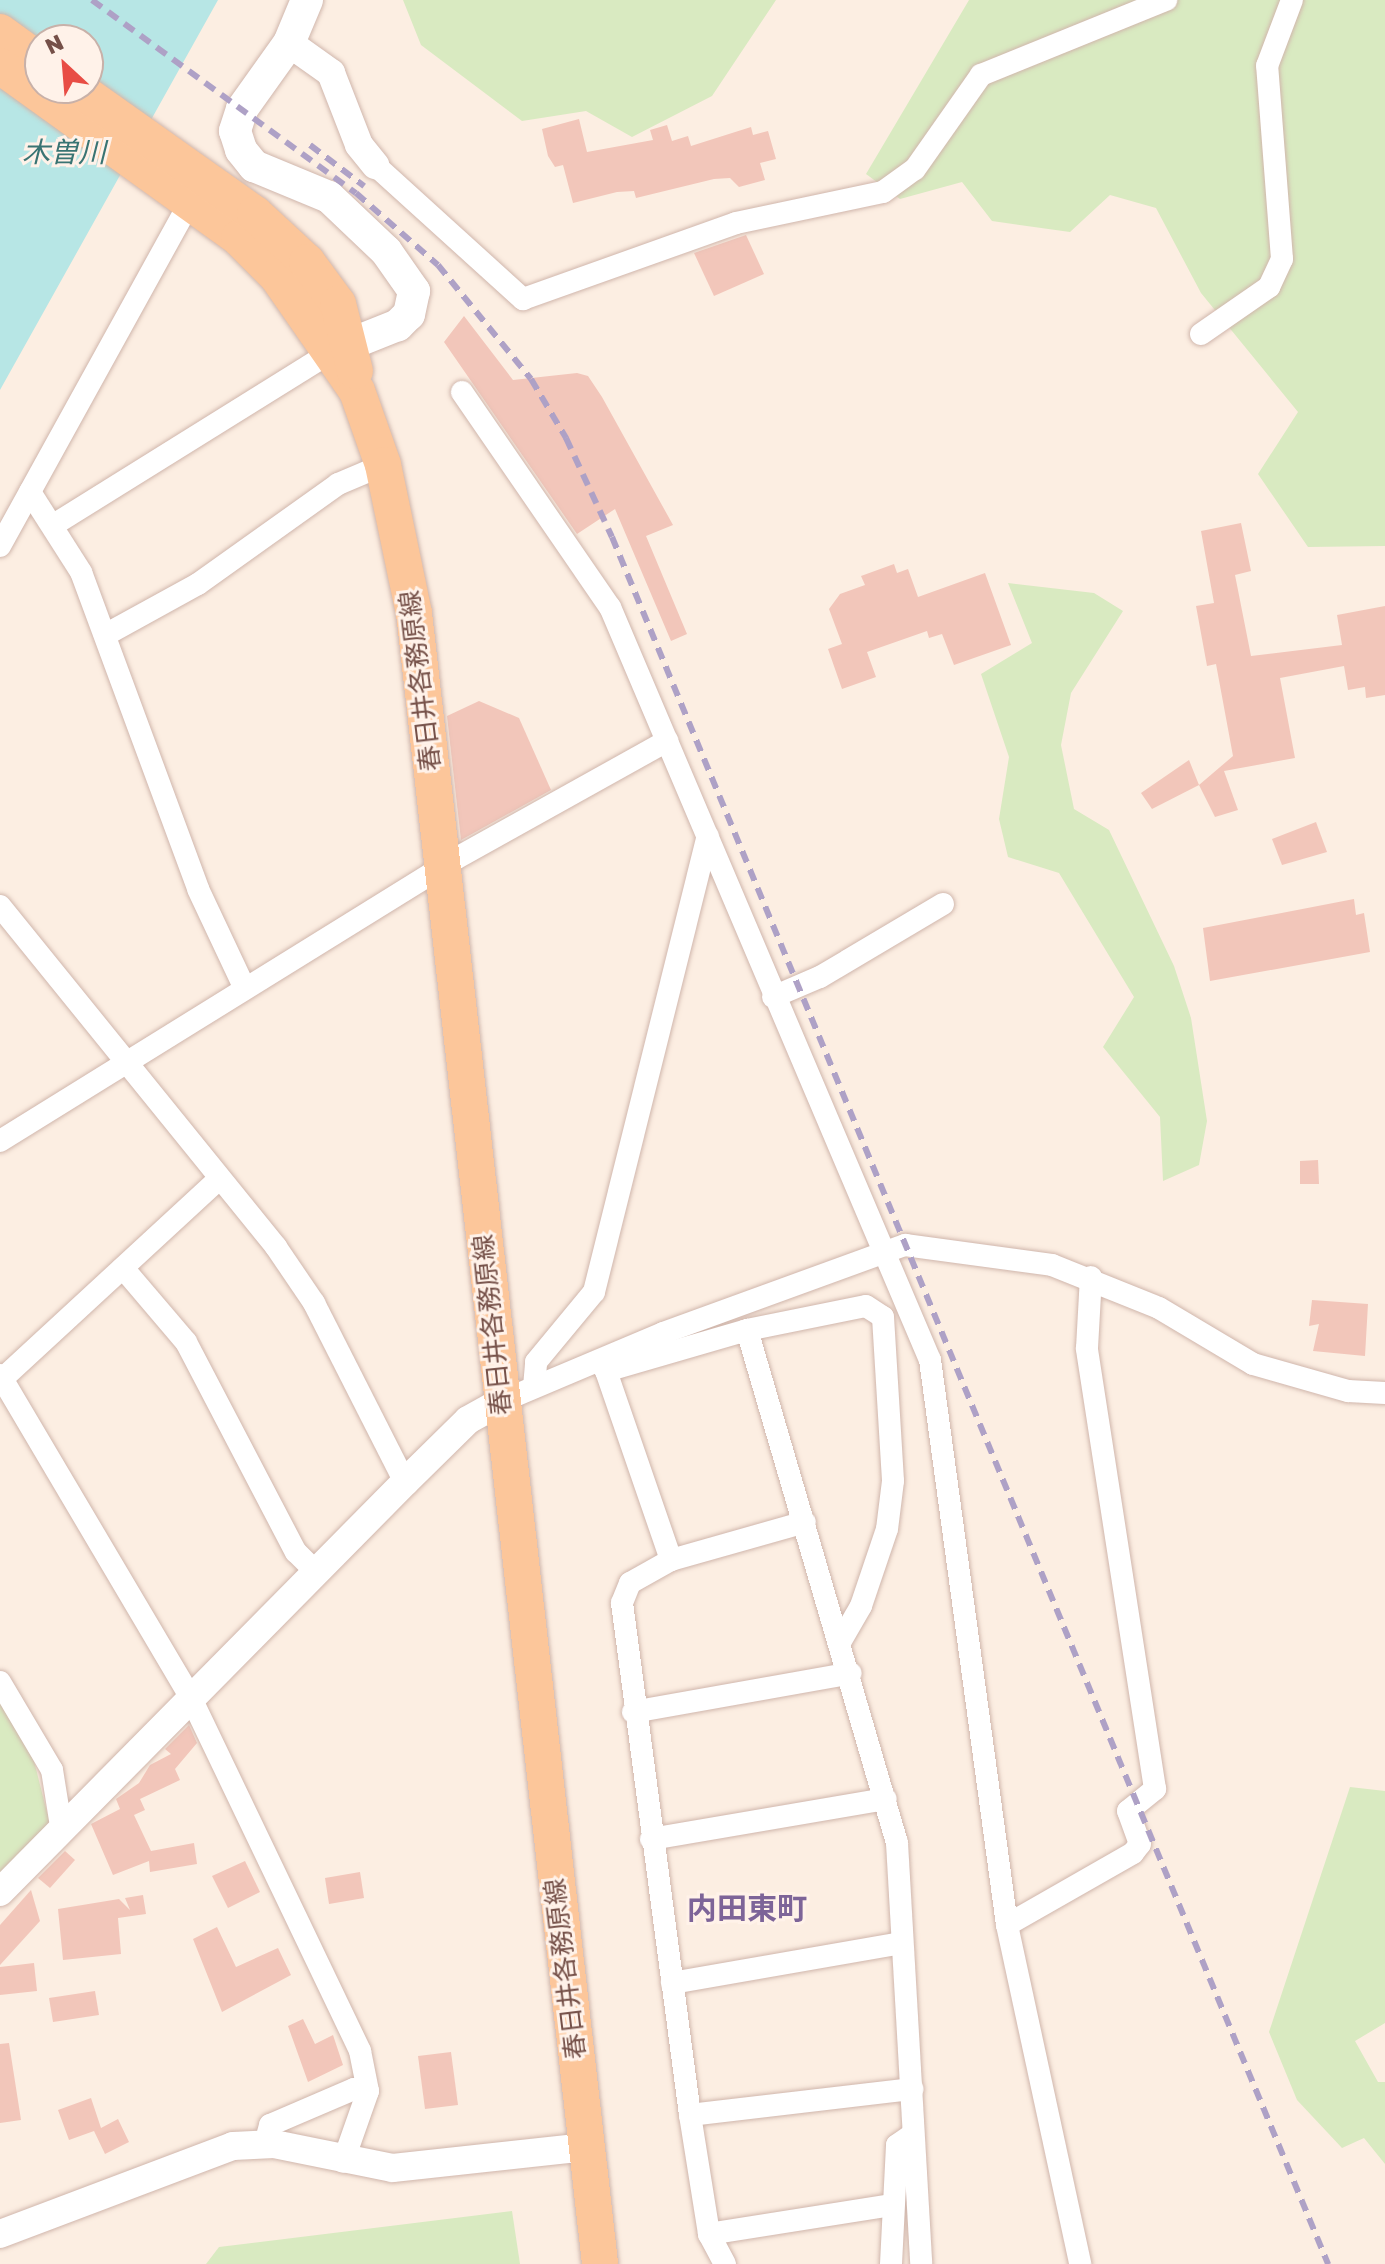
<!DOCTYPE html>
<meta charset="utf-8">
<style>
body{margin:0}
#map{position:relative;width:1385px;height:2264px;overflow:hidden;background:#fceee2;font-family:"Golos Text","Noto Sans JP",sans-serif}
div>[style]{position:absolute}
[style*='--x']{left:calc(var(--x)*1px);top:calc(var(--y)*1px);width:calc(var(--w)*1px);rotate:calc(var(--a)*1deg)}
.green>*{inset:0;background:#d9eac1}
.water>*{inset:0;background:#b7e6e5}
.building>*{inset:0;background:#f2c6ba}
.roads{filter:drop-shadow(0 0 2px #d0b6ac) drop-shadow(0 0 2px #d0b6ac)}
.minor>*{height:22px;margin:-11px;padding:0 11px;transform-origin:11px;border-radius:11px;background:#fff}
.tertiary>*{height:28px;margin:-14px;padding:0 14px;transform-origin:14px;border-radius:14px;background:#fff}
.secondary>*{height:32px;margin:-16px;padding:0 16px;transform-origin:16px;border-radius:16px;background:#fff}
.primary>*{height:36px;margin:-18px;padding:0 18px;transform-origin:18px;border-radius:18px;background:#fcc69a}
.rail>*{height:6px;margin-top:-3px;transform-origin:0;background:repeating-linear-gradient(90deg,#aea1c6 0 12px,transparent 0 20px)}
span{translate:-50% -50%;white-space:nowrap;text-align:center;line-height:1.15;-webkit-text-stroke:6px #fff2e9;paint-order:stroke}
.street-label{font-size:26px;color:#755048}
.water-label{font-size:28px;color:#397473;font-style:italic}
.quarter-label{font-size:30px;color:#7d6498;font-weight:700}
.north{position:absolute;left:24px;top:24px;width:80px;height:80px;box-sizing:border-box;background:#fff2e9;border:2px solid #c8b1a9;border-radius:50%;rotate:334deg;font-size:22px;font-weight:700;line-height:32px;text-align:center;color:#755048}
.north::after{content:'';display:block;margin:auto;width:28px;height:36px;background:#e84d45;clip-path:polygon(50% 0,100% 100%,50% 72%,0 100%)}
</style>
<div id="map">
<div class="green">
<div style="clip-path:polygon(403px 0,776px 0,712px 96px,632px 137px,586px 111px,522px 121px,421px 45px)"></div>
<div style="clip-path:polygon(969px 0,1385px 0,1385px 546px,1308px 547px,1258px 474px,1298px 412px,1201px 293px,1156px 208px,1110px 195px,1070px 232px,992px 221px,962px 182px,900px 199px,866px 174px)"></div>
<div style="clip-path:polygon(1008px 583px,1094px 593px,1123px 611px,1071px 693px,1061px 745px,1074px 809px,1109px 830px,1174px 966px,1191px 1018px,1207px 1121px,1199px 1165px,1163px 1181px,1160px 1117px,1103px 1047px,1134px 997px,1059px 873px,1008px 857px,999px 819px,1009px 757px,981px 674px,1032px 643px)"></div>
<div style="clip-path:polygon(0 1701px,34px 1761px,51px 1828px,0 1882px)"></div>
<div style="clip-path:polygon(1350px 1787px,1385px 1791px,1385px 2023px,1355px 2041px,1378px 2082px,1385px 2082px,1385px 2164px,1364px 2138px,1342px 2148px,1297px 2100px,1269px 2032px)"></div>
<div style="clip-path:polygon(512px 2211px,520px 2264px,206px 2264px,219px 2247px)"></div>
</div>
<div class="water">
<div style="clip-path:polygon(evenodd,0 0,218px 0,0 390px,0 0,40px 40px,88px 40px,88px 88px,40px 88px,40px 40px)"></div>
</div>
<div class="building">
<div style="clip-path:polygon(579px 119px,587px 152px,653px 140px,650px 130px,667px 125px,672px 141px,688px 136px,691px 146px,751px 127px,753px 135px,768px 131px,776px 159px,760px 163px,765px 180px,739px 187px,730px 178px,714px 179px,636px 198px,634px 191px,617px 192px,573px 203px,563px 165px,555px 167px,548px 156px,542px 129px)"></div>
<div style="clip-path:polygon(746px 235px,764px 274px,714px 296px,694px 253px)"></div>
<div style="clip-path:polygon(464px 316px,513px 380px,577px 373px,588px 376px,602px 397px,673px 525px,646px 536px,687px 634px,671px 641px,615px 509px,577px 534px,444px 342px)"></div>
<div style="clip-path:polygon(1241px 523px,1251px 571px,1235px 575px,1251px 656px,1342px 645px,1337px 615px,1385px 606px,1385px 695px,1366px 698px,1365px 687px,1348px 690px,1344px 666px,1280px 678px,1295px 758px,1224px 771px,1238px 810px,1215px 817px,1199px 785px,1233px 756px,1216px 664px,1207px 666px,1196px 606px,1214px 603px,1201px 531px)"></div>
<div style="clip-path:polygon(894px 564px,897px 573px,908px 569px,918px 597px,985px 573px,1011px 645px,954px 665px,942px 634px,929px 638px,927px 631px,867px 652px,876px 677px,842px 689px,828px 649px,842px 644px,829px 609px,840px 594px,865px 585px,861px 576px)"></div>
<div style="clip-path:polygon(479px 701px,519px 718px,551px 790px,461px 840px,447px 716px)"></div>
<div style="clip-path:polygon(1189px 760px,1199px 785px,1152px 809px,1141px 793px)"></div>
<div style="clip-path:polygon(1316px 822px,1327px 852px,1282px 865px,1272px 839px)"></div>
<div style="clip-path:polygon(1354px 899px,1356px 915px,1364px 913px,1370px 952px,1210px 981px,1203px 928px)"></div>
<div style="clip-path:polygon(1318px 1160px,1319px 1184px,1300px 1184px,1300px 1161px)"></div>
<div style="clip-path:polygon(1312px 1300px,1368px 1304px,1365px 1356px,1313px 1351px,1319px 1324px,1309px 1326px)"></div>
<div style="clip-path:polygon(189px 1725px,197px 1743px,175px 1769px,180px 1780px,140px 1799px,145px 1810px,134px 1815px,151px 1851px,194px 1843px,197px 1864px,150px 1872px,149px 1861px,113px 1875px,91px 1824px,120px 1809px,116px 1799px,139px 1783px,150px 1765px,171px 1754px,165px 1749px)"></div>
<div style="clip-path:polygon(65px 1851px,75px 1860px,50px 1888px,38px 1878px)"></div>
<div style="clip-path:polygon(245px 1861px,260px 1892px,228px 1908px,212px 1876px)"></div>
<div style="clip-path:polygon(360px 1872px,364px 1898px,329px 1904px,325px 1878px)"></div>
<div style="clip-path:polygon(31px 1890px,40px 1921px,0 1965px,0 1925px)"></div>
<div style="clip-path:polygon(143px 1895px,146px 1914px,118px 1918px,121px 1954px,63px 1960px,58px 1909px,119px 1899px,130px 1910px,125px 1898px)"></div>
<div style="clip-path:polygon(217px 1927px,236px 1967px,278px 1948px,291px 1975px,222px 2012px,193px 1939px)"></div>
<div style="clip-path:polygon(34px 1963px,37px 1991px,0 1995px,0 1967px)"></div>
<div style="clip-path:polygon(95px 1991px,99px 2015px,53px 2022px,49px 1998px)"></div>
<div style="clip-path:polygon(303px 2019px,315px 2044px,333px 2035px,343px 2065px,308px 2082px,288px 2026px)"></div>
<div style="clip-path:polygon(9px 2043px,21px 2120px,0 2123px,0 2044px)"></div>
<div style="clip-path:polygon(451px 2052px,458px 2105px,425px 2109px,418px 2056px)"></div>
<div style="clip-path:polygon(91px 2098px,101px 2128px,118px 2119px,129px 2142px,105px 2154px,94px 2131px,69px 2140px,58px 2110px)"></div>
</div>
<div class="roads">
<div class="minor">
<div style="--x:375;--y:165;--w:200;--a:42.2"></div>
<div style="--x:523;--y:299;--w:226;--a:-19.6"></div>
<div style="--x:736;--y:223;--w:150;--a:-11.9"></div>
<div style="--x:883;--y:192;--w:39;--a:-36"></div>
<div style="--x:915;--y:169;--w:115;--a:-54.9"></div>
<div style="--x:981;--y:75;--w:200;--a:-22.1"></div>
<div style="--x:1201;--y:334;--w:83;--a:-34.7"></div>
<div style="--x:1269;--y:287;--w:31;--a:-65"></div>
<div style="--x:1282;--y:259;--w:194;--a:-94.4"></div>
<div style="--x:1267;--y:66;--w:71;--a:-69.3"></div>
<div style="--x:462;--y:392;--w:261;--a:55.5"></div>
<div style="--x:610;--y:607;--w:818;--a:66.98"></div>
<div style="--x:930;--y:1360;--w:570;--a:82.24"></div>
<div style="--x:1007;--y:1925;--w:347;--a:77.8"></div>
<div style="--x:30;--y:492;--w:95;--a:57.5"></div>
<div style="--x:81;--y:572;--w:338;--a:69.7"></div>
<div style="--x:198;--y:889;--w:110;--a:64.8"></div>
<div style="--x:55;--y:524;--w:327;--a:-31.9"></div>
<div style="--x:0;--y:546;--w:393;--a:-61.1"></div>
<div style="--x:107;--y:634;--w:104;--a:-28.8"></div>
<div style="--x:198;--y:584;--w:172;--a:-35.5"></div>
<div style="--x:338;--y:484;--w:49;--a:-22.9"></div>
<div style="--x:0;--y:906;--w:439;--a:51"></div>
<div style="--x:276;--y:1247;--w:68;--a:55.8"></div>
<div style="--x:314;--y:1303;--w:201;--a:63.1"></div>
<div style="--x:773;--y:997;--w:51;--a:-23.1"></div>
<div style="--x:820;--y:977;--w:143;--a:-30.7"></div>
<div style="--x:0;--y:1141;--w:535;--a:-31.79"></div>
<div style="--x:455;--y:859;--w:243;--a:-29.1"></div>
<div style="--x:123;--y:1268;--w:97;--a:49.6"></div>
<div style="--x:186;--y:1342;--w:237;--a:62.4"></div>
<div style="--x:296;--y:1552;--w:27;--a:45"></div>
<div style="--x:747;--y:1330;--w:534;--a:73.7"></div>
<div style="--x:897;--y:1843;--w:422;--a:86.7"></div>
<div style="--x:602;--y:1364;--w:8;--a:60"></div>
<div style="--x:606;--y:1371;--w:147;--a:-16.2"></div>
<div style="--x:747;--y:1330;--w:121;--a:-11.4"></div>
<div style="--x:866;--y:1306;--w:20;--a:33"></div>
<div style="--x:883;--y:1317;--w:164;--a:86.5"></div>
<div style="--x:893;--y:1481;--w:48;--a:97.1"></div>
<div style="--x:887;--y:1529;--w:81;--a:108.7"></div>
<div style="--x:861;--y:1606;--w:39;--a:120"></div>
<div style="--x:606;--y:1371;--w:200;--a:71"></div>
<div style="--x:671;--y:1560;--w:47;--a:150.7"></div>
<div style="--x:630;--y:1583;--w:22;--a:112"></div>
<div style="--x:622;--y:1603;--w:516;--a:82.43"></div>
<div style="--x:690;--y:2115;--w:121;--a:80.9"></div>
<div style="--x:709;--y:2234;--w:34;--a:62"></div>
<div style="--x:0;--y:1375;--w:373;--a:59.4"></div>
<div style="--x:190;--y:1696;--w:394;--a:64.4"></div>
<div style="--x:360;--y:2051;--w:41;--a:78.7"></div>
<div style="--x:368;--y:2091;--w:75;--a:109.4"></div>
<div style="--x:0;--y:1381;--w:299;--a:-42.7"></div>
<div style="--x:534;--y:1387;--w:25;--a:-85"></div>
<div style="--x:536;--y:1362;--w:91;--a:-50.4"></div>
<div style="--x:594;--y:1292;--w:470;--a:-76"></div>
<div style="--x:500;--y:1402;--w:177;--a:-22.9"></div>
<div style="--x:663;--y:1333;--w:258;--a:-20"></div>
<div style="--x:905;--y:1245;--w:148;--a:7.7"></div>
<div style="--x:1052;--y:1265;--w:115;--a:21.9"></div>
<div style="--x:1159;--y:1308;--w:109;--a:30.8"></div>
<div style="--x:1253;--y:1364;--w:99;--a:15.9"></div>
<div style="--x:1348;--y:1391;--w:37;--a:3"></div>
<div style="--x:671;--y:1560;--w:139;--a:-15.8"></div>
<div style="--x:0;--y:1682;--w:102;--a:59.4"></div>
<div style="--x:52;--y:1770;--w:57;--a:80.9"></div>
<div style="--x:633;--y:1712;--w:221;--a:-10.1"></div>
<div style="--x:651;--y:1839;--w:238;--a:-9.7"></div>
<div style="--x:1007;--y:1925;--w:145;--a:-29.7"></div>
<div style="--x:1133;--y:1853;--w:11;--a:-52"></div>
<div style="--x:1140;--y:1844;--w:35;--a:-110"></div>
<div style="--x:1128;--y:1811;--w:35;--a:-39"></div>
<div style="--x:1155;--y:1789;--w:446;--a:-98.8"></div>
<div style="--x:1087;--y:1348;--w:71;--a:-86.8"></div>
<div style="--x:672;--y:1983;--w:233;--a:-9.9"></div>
<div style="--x:690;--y:2115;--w:224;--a:-6.7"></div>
<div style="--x:265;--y:2144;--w:20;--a:-75"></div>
<div style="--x:270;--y:2125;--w:91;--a:-23.2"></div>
<div style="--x:354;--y:2089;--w:14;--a:8"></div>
<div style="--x:709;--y:2234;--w:186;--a:-9"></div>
<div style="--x:891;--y:2264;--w:119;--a:-87.1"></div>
<div style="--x:897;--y:2145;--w:18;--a:-34"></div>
</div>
<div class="tertiary">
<div style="--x:289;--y:43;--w:52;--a:35.5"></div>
<div style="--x:331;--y:73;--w:77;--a:68.7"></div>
<div style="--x:359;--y:145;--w:26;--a:51"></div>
<div style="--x:0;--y:1892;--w:576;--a:-45.35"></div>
<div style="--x:405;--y:1482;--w:88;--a:-44.5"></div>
<div style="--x:468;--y:1420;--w:37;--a:-29"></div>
<div style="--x:0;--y:2234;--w:249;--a:-20.7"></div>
<div style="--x:233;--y:2146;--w:41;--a:-2.8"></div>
<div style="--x:274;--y:2144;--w:121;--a:11.4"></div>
<div style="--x:393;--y:2168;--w:194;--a:-6.2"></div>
</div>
<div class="secondary">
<div style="--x:307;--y:0;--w:47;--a:112.7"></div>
<div style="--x:289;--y:43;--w:81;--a:125.5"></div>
<div style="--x:242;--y:109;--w:23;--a:108"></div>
<div style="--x:235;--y:131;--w:20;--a:72"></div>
<div style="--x:241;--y:150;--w:21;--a:51"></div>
<div style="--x:254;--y:166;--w:81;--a:22.5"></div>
<div style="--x:329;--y:197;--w:79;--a:43.5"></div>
<div style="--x:386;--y:251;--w:49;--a:55"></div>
<div style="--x:414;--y:291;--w:24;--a:102"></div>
<div style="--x:409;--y:314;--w:16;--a:135"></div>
<div style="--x:398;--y:325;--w:70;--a:158.2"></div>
</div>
<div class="primary">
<div style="--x:0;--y:32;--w:49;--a:35.9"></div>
<div style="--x:0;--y:66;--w:294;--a:35.7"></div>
<div style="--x:239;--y:238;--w:54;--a:45"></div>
<div style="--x:277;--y:276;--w:140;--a:55.2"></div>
<div style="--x:357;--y:391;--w:78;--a:70.6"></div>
<div style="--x:383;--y:465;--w:151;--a:78.2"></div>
<div style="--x:414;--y:613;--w:1661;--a:83.57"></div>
<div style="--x:77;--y:88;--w:218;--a:35.3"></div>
<div style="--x:255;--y:214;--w:71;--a:42.7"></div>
<div style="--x:307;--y:262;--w:52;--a:53.6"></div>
<div style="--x:338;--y:304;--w:69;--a:75.8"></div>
</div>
</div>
<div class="rail">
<div style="--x:92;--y:0;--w:327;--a:36.2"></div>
<div style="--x:356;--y:193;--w:109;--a:41.3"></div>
<div style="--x:438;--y:265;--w:147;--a:50.8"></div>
<div style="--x:531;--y:379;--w:69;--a:59.3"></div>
<div style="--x:566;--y:438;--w:109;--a:65.1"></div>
<div style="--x:612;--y:537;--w:1870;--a:67.48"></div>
<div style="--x:310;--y:145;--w:68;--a:37.2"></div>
</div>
<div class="street-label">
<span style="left:420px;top:681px;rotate:-97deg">春日井各務原線</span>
<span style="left:492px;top:1325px;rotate:-96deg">春日井各務原線</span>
<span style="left:565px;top:1969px;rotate:-97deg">春日井各務原線</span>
</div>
<div class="water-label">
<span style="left:64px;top:152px">木曽川</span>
</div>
<div class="quarter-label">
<span style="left:747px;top:1908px">内田東町</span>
</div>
<div class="north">N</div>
</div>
